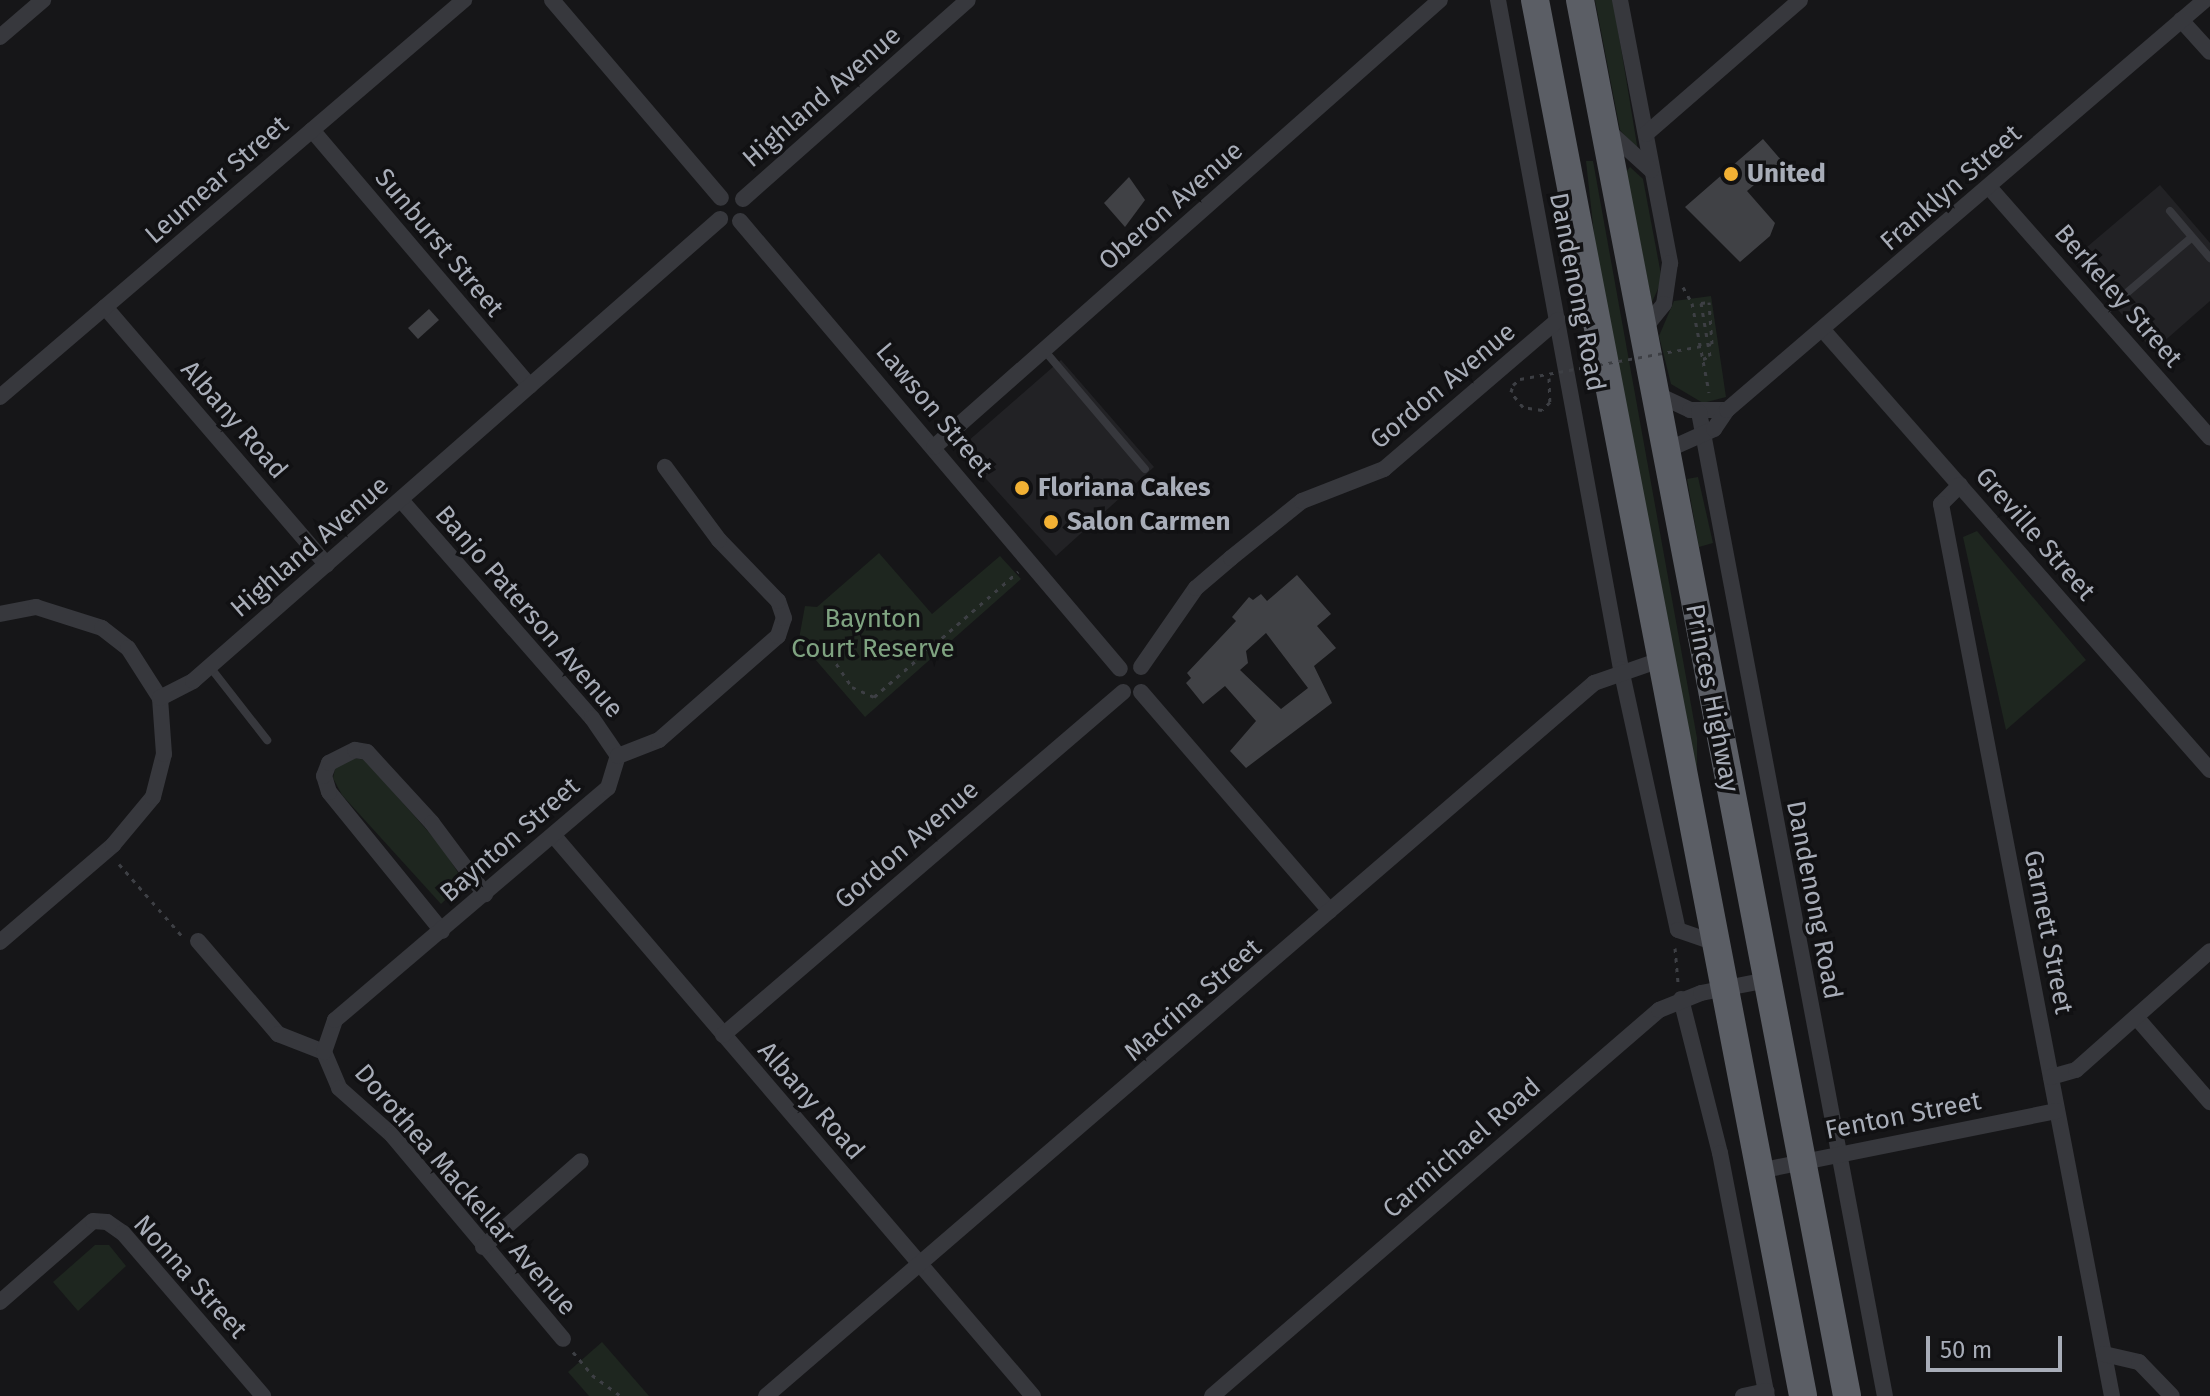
<!DOCTYPE html>
<style>
body{margin:0}
#map{position:relative;width:2210px;height:1396px;overflow:hidden;background:#161618;font-family:"Fira Sans",sans-serif}
div>[style]{position:absolute}
[style*='--x']{left:calc(var(--x)*1px);top:calc(var(--y)*1px);width:calc(var(--w)*1px);rotate:calc(var(--a)*1deg)}
.built>*{inset:0;background:#222225}
.green>*{inset:0;background:#1e261f}
.building>*{inset:0;background:#404145}
.path>*{height:3px;margin-top:-1.5px;transform-origin:0;background:repeating-linear-gradient(90deg,#3d3f44 0 4px,transparent 0 10px)}
.service>*{height:8px;margin:-4px;padding:0 4px;transform-origin:4px;border-radius:4px;background:#37383d}
.minor>*{height:16px;margin:-8px;padding:0 8px;transform-origin:8px;border-radius:8px;background:#37383d}
.trunk>*{height:28px;margin:-14px;padding:0 14px;transform-origin:14px;border-radius:14px;background:#5b5e65}
.path-bridge>*{height:3px;margin-top:-1.5px;transform-origin:0;background:repeating-linear-gradient(90deg,#3d3f44 0 4px,transparent 0 10px)}
.dots>*{width:22px;height:22px;translate:-50% -50%;box-sizing:border-box;border:4px solid #111113;border-radius:50%}
span{translate:-50% -50%;white-space:nowrap;text-align:center;line-height:1.15;-webkit-text-stroke:7px #111113;paint-order:stroke}
.street-label{font-size:26px;color:#a8adb8}
.poi-label{font-size:26px;color:#a8adb8;font-weight:700}
.left{translate:0 -50%;text-align:left}
.park-label{font-size:26px;color:#7fa381}
.scale{position:absolute;left:1926px;top:1336px;width:136px;height:36px;box-sizing:border-box;border:4px solid #a8adb8;border-top:0;padding-left:10px;font-size:24px;line-height:28px;white-space:nowrap;color:#a8adb8;-webkit-text-stroke:6px #111113;paint-order:stroke}
</style>
<div id="map">
<div class="built">
<div style="clip-path:polygon(2160px 185px,2210px 243px,2210px 301px,2153px 351px,2074px 258px)"></div>
<div style="clip-path:polygon(1061px 360px,1154px 467px,1056px 556px,959px 449px)"></div>
</div>
<div class="green">
<div style="clip-path:polygon(1595px 0,1613px 0,1638px 151px,1620px 130px)"></div>
<div style="clip-path:polygon(1586px 161px,1593px 161px,1697px 738px,1697px 782px,1595px 243px)"></div>
<div style="clip-path:polygon(1630px 167px,1643px 179px,1662px 280px,1652px 302px,1626px 172px)"></div>
<div style="clip-path:polygon(1711px 296px,1726px 397px,1703px 403px,1671px 384px,1659px 336px,1674px 301px)"></div>
<div style="clip-path:polygon(1698px 477px,1713px 543px,1699px 547px,1687px 479px)"></div>
<div style="clip-path:polygon(1977px 531px,2086px 660px,2006px 730px,1963px 537px)"></div>
<div style="clip-path:polygon(879px 553px,932px 614px,1000px 556px,1021px 579px,865px 717px,808px 651px,797px 650px,805px 606px,817px 607px)"></div>
<div style="clip-path:polygon(350px 757px,365px 760px,441px 846px,464px 882px,441px 904px,342px 795px,333px 778px,336px 765px)"></div>
<div style="clip-path:polygon(95px 1245px,109px 1245px,126px 1266px,78px 1311px,53px 1282px)"></div>
<div style="clip-path:polygon(602px 1342px,649px 1396px,589px 1396px,568px 1372px)"></div>
</div>
<div class="building">
<div style="clip-path:polygon(1763px 139px,1782px 161px,1747px 191px,1775px 223px,1770px 236px,1740px 262px,1685px 207px)"></div>
<div style="clip-path:polygon(1129px 177px,1145px 200px,1125px 227px,1104px 203px)"></div>
<div style="clip-path:polygon(429px 309px,439px 320px,418px 339px,408px 328px)"></div>
<div style="clip-path:polygon(evenodd,1297px 575px,1331px 614px,1317px 626px,1336px 648px,1314px 666px,1332px 703px,1246px 768px,1230px 751px,1256px 721px,1225px 686px,1203px 704px,1186px 683px,1191px 678px,1187px 673px,1236px 621px,1232px 617px,1249px 597px,1253px 600px,1261px 594px,1267px 601px,1297px 575px,1266px 633px,1308px 688px,1281px 709px,1240px 670px,1248px 663px,1246px 651px,1266px 633px)"></div>
</div>
<div class="path">
<div style="--x:1683;--y:287;--w:18;--a:61"></div>
<div style="--x:1692;--y:303;--w:91;--a:79.2"></div>
<div style="--x:1703;--y:359;--w:8;--a:-23"></div>
<div style="--x:1710;--y:356;--w:54;--a:-99.6"></div>
<div style="--x:1701;--y:303;--w:8;--a:-7"></div>
<div style="--x:1549;--y:378;--w:24;--a:88"></div>
<div style="--x:794;--y:639;--w:32;--a:14"></div>
<div style="--x:825;--y:647;--w:48;--a:56"></div>
<div style="--x:852;--y:687;--w:24;--a:24"></div>
<div style="--x:874;--y:697;--w:191;--a:-41"></div>
<div style="--x:119;--y:864;--w:97;--a:48.8"></div>
<div style="--x:1675;--y:948;--w:36;--a:85"></div>
<div style="--x:573;--y:1352;--w:30;--a:50"></div>
<div style="--x:592;--y:1375;--w:36;--a:36"></div>
</div>
<div class="service">
<div style="--x:2170;--y:211;--w:62;--a:49.6"></div>
<div style="--x:2102;--y:314;--w:118;--a:-40.5"></div>
<div style="--x:1044;--y:350;--w:156;--a:49.7"></div>
<div style="--x:210;--y:667;--w:93;--a:52"></div>
</div>
<div class="minor">
<div style="--x:552;--y:0;--w:260;--a:49.5"></div>
<div style="--x:1498;--y:0;--w:680;--a:79.58"></div>
<div style="--x:1621;--y:669;--w:267;--a:77.7"></div>
<div style="--x:1678;--y:930;--w:39;--a:19"></div>
<div style="--x:1620;--y:0;--w:268;--a:79.2"></div>
<div style="--x:1670;--y:263;--w:41;--a:98.3"></div>
<div style="--x:1664;--y:304;--w:35;--a:129"></div>
<div style="--x:2181;--y:20;--w:43;--a:47.8"></div>
<div style="--x:0;--y:37;--w:57;--a:-40.7"></div>
<div style="--x:1606;--y:129;--w:61;--a:42.3"></div>
<div style="--x:312;--y:130;--w:336;--a:49.6"></div>
<div style="--x:1646;--y:134;--w:204;--a:-41"></div>
<div style="--x:1989;--y:187;--w:334;--a:48.6"></div>
<div style="--x:743;--y:199;--w:300;--a:-41.5"></div>
<div style="--x:740;--y:221;--w:587;--a:49.69"></div>
<div style="--x:105;--y:307;--w:340;--a:49.3"></div>
<div style="--x:1823;--y:330;--w:586;--a:48.67"></div>
<div style="--x:1654;--y:393;--w:40;--a:25"></div>
<div style="--x:1690;--y:410;--w:37;--a:0"></div>
<div style="--x:0;--y:397;--w:611;--a:-40.55"></div>
<div style="--x:1699;--y:412;--w:1001;--a:79.3"></div>
<div style="--x:934;--y:447;--w:675;--a:-41.46"></div>
<div style="--x:1665;--y:451;--w:54;--a:-24.2"></div>
<div style="--x:1714;--y:429;--w:23;--a:-56"></div>
<div style="--x:1727;--y:410;--w:630;--a:-40.62"></div>
<div style="--x:1960;--y:485;--w:27;--a:135"></div>
<div style="--x:1941;--y:504;--w:908;--a:79.15"></div>
<div style="--x:401;--y:500;--w:290;--a:48.8"></div>
<div style="--x:592;--y:718;--w:46;--a:55.6"></div>
<div style="--x:0;--y:614;--w:37;--a:-11"></div>
<div style="--x:36;--y:607;--w:69;--a:17.7"></div>
<div style="--x:102;--y:628;--w:33;--a:38"></div>
<div style="--x:128;--y:648;--w:59;--a:57.4"></div>
<div style="--x:1141;--y:667;--w:96;--a:-55.2"></div>
<div style="--x:1196;--y:588;--w:46;--a:-40.6"></div>
<div style="--x:1231;--y:558;--w:91;--a:-38.8"></div>
<div style="--x:1302;--y:501;--w:88;--a:-21.3"></div>
<div style="--x:1384;--y:469;--w:229;--a:-40.6"></div>
<div style="--x:1141;--y:692;--w:289;--a:49.2"></div>
<div style="--x:554;--y:836;--w:737;--a:49.46"></div>
<div style="--x:442;--y:931;--w:179;--a:-129.1"></div>
<div style="--x:329;--y:792;--w:17;--a:-107"></div>
<div style="--x:324;--y:776;--w:14;--a:-69"></div>
<div style="--x:329;--y:763;--w:29;--a:-27"></div>
<div style="--x:355;--y:750;--w:12;--a:9"></div>
<div style="--x:367;--y:752;--w:96;--a:47.5"></div>
<div style="--x:432;--y:823;--w:89;--a:53.3"></div>
<div style="--x:198;--y:941;--w:123;--a:49.3"></div>
<div style="--x:278;--y:1034;--w:49;--a:21.4"></div>
<div style="--x:324;--y:1052;--w:39;--a:67"></div>
<div style="--x:339;--y:1088;--w:71;--a:41.6"></div>
<div style="--x:392;--y:1135;--w:266;--a:50"></div>
<div style="--x:0;--y:942;--w:149;--a:-40.6"></div>
<div style="--x:113;--y:845;--w:62;--a:-50.2"></div>
<div style="--x:153;--y:797;--w:44;--a:-75.7"></div>
<div style="--x:164;--y:754;--w:56;--a:-94.1"></div>
<div style="--x:160;--y:698;--w:37;--a:-27"></div>
<div style="--x:193;--y:681;--w:701;--a:-41.24"></div>
<div style="--x:1681;--y:999;--w:159;--a:75.8"></div>
<div style="--x:1720;--y:1153;--w:248;--a:79.1"></div>
<div style="--x:2136;--y:1017;--w:113;--a:49"></div>
<div style="--x:723;--y:1035;--w:527;--a:-40.61"></div>
<div style="--x:324;--y:1052;--w:34;--a:-71"></div>
<div style="--x:335;--y:1020;--w:358;--a:-40.4"></div>
<div style="--x:608;--y:788;--w:34;--a:-73"></div>
<div style="--x:618;--y:756;--w:44;--a:-21.3"></div>
<div style="--x:659;--y:740;--w:158;--a:-41.2"></div>
<div style="--x:778;--y:636;--w:19;--a:-72"></div>
<div style="--x:784;--y:618;--w:18;--a:-109"></div>
<div style="--x:778;--y:601;--w:85;--a:-134"></div>
<div style="--x:719;--y:540;--w:91;--a:-126.5"></div>
<div style="--x:2051;--y:1077;--w:26;--a:-16"></div>
<div style="--x:2076;--y:1070;--w:179;--a:-41.6"></div>
<div style="--x:1759;--y:1171;--w:304;--a:-11.4"></div>
<div style="--x:483;--y:1247;--w:130;--a:-41.3"></div>
<div style="--x:0;--y:1302;--w:123;--a:-41.1"></div>
<div style="--x:93;--y:1221;--w:14;--a:4"></div>
<div style="--x:107;--y:1222;--w:19;--a:35"></div>
<div style="--x:123;--y:1233;--w:215;--a:49.3"></div>
<div style="--x:2104;--y:1354;--w:36;--a:13"></div>
<div style="--x:2139;--y:1362;--w:47;--a:45.9"></div>
<div style="--x:766;--y:1396;--w:1093;--a:-40.73"></div>
<div style="--x:1594;--y:683;--w:70;--a:-19.2"></div>
<div style="--x:1212;--y:1396;--w:591;--a:-40.81"></div>
<div style="--x:1659;--y:1010;--w:45;--a:-22"></div>
<div style="--x:1701;--y:993;--w:67;--a:-11.1"></div>
<div style="--x:1743;--y:1396;--w:24;--a:-12"></div>
</div>
<div class="trunk">
<div style="--x:1535;--y:0;--w:1421;--a:79.13"></div>
<div style="--x:1580;--y:0;--w:1421;--a:79.17"></div>
</div>
<div class="path-bridge">
<div style="--x:1550;--y:402;--w:11;--a:135"></div>
<div style="--x:1542;--y:410;--w:19;--a:-171"></div>
<div style="--x:1523;--y:407;--w:19;--a:-129"></div>
<div style="--x:1511;--y:392;--w:7;--a:-74"></div>
<div style="--x:1513;--y:385;--w:9;--a:-41"></div>
<div style="--x:1520;--y:379;--w:195;--a:-10.3"></div>
<div style="--x:1712;--y:344;--w:42;--a:-94.1"></div>
</div>
<div class="dots">
<div style="left:1731px;top:174px;background:#f2b134"></div>
<div style="left:1022px;top:488px;background:#f2b134"></div>
<div style="left:1051px;top:522px;background:#f2b134"></div>
</div>
<div class="street-label">
<span style="left:822px;top:97px;rotate:-41deg">Highland Avenue</span>
<span style="left:217px;top:180px;rotate:-41deg">Leumear Street</span>
<span style="left:1951px;top:188px;rotate:-41deg">Franklyn Street</span>
<span style="left:1171px;top:206px;rotate:-41deg">Oberon Avenue</span>
<span style="left:439px;top:243px;rotate:50deg">Sunburst Street</span>
<span style="left:1577px;top:292px;rotate:79deg">Dandenong Road</span>
<span style="left:2118px;top:296px;rotate:49deg">Berkeley Street</span>
<span style="left:1443px;top:386px;rotate:-40deg">Gordon Avenue</span>
<span style="left:934px;top:410px;rotate:50deg">Lawson Street</span>
<span style="left:234px;top:420px;rotate:49deg">Albany Road</span>
<span style="left:2035px;top:534px;rotate:49deg">Greville Street</span>
<span style="left:310px;top:547px;rotate:-41deg">Highland Avenue</span>
<span style="left:529px;top:612px;rotate:49deg">Banjo Paterson Avenue</span>
<span style="left:1712px;top:698px;rotate:79deg">Princes Highway</span>
<span style="left:510px;top:840px;rotate:-41deg">Baynton Street</span>
<span style="left:907px;top:845px;rotate:-41deg">Gordon Avenue</span>
<span style="left:1814px;top:900px;rotate:79deg">Dandenong Road</span>
<span style="left:2048px;top:932px;rotate:79deg">Garnett Street</span>
<span style="left:1193px;top:1000px;rotate:-41deg">Macrina Street</span>
<span style="left:811px;top:1101px;rotate:49deg">Albany Road</span>
<span style="left:1903px;top:1116px;rotate:-11deg">Fenton Street</span>
<span style="left:1462px;top:1148px;rotate:-41deg">Carmichael Road</span>
<span style="left:465px;top:1190px;rotate:49deg">Dorothea Mackellar Avenue</span>
<span style="left:190px;top:1277px;rotate:48deg">Nonna Street</span>
</div>
<div class="poi-label">
<span class="left" style="left:1747px;top:174px">United</span>
<span class="left" style="left:1038px;top:488px">Floriana Cakes</span>
<span class="left" style="left:1067px;top:522px">Salon Carmen</span>
</div>
<div class="park-label">
<span style="left:873px;top:634px">Baynton<br>Court Reserve</span>
</div>
<div class="scale">50 m</div>
</div>
